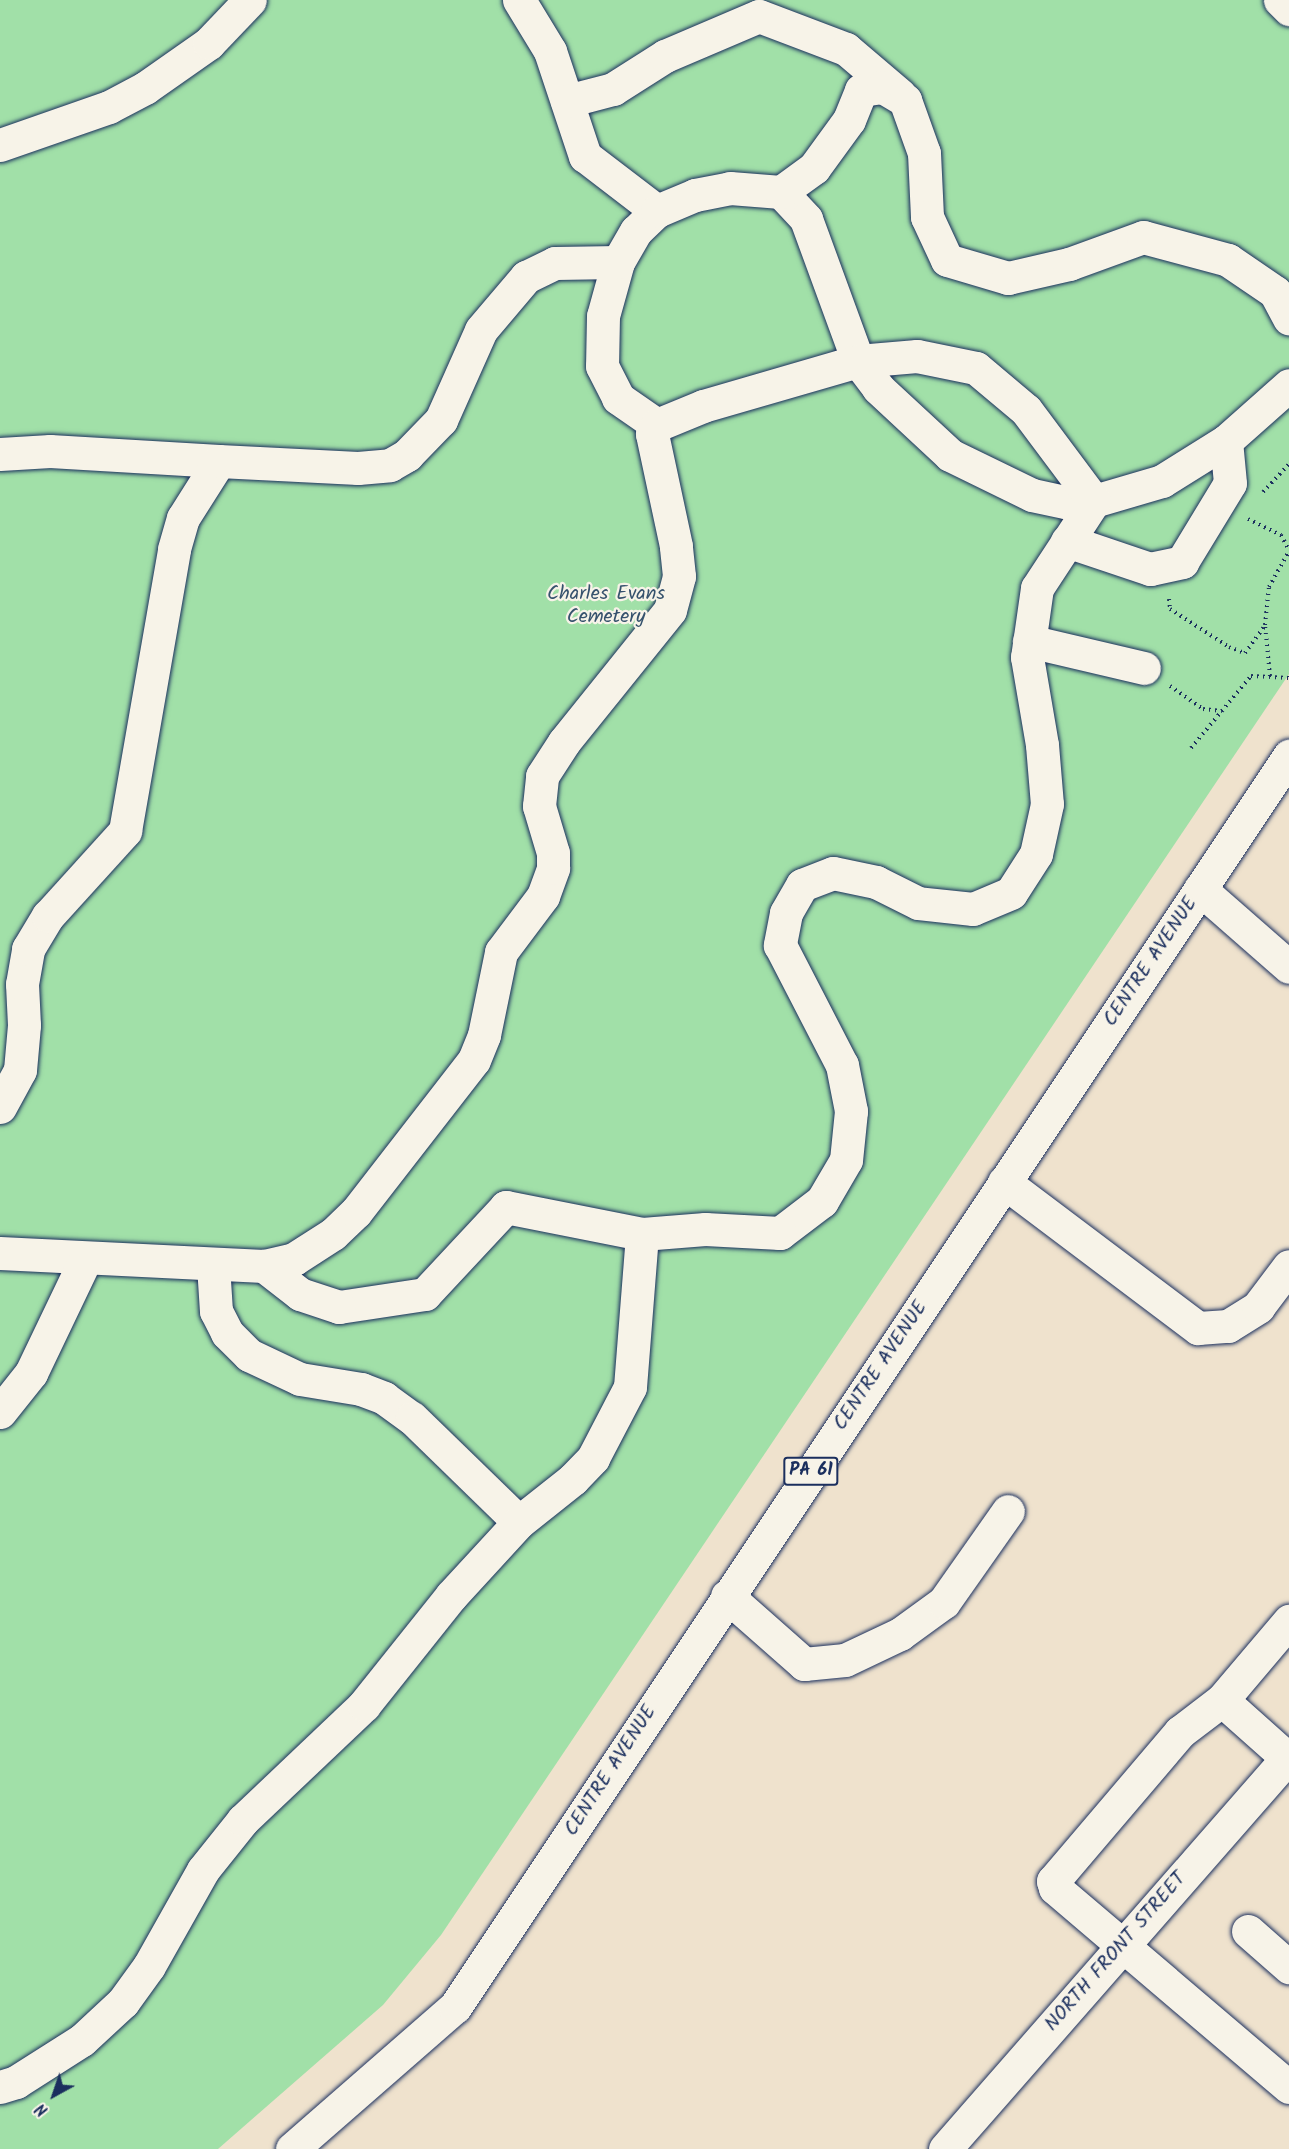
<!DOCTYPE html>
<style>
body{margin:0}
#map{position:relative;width:1289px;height:2149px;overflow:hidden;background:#efe2cd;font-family:Kalam,sans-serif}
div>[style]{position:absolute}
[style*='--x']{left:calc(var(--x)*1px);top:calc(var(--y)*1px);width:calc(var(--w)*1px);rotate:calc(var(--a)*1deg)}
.green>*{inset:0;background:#a1e0a8}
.path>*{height:4px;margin-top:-2px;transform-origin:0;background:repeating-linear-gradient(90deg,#1b2f5e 0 1.5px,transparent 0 6px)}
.roads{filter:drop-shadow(0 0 2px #1b2f5e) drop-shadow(0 0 2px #1b2f5e)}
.minor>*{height:33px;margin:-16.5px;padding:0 16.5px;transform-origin:16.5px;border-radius:16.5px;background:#f7f3e8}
.major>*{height:33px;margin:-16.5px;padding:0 16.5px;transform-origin:16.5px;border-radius:16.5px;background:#f7f3e8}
span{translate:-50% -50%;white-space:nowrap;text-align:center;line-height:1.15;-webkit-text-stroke:4.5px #f7f3e8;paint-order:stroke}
.shield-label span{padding:2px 4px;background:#f7f3e8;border:2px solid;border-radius:4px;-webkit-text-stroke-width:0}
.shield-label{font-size:18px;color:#1b2f5e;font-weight:700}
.park-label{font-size:20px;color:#36526d}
.street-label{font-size:20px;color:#1b2f5e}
.north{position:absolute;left:24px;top:2065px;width:60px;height:60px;-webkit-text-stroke:4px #f7f3e8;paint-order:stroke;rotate:220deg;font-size:16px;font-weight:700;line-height:24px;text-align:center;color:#1b2f5e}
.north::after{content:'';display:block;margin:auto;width:21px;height:27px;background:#1b2f5e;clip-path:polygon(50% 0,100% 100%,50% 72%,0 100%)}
</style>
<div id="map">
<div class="green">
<div style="clip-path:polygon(0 0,1289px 0,1289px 674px,441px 1935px,383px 2005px,218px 2149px,0 2149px)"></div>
</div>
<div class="path">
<div style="--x:1263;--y:492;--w:38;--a:-47"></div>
<div style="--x:1248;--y:519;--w:37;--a:26"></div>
<div style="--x:1281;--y:535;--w:17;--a:62"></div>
<div style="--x:1169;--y:599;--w:10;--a:84"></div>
<div style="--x:1170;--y:609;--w:70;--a:32.8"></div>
<div style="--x:1229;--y:647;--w:17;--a:21"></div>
<div style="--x:1245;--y:653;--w:34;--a:-54"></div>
<div style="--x:1270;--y:676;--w:51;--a:-95.6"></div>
<div style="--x:1265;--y:625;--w:38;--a:-84"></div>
<div style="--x:1269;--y:587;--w:41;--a:-60.9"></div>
<div style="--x:1170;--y:686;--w:40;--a:34.9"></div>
<div style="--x:1203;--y:709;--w:19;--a:6"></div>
<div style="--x:1191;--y:748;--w:94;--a:-50.2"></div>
<div style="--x:1251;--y:676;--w:38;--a:3"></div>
</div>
<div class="roads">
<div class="minor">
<div style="--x:519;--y:0;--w:60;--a:58.7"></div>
<div style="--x:550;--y:51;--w:111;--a:71.6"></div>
<div style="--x:585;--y:156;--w:91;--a:37.4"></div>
<div style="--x:1280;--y:0;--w:13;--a:45"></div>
<div style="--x:567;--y:101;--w:48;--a:-14.6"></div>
<div style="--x:613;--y:89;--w:62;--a:-32.4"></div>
<div style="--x:665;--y:56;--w:102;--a:-23.1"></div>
<div style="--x:759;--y:16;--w:93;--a:20.8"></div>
<div style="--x:846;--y:49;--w:71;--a:40.4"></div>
<div style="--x:0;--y:145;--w:115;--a:-19.2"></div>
<div style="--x:109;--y:107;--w:41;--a:-27.8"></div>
<div style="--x:145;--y:88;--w:78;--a:-35.1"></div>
<div style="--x:209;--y:43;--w:59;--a:-46.4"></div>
<div style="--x:781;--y:192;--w:37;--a:47"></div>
<div style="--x:806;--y:219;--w:151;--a:69.9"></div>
<div style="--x:858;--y:361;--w:34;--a:53"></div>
<div style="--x:878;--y:388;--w:98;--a:42.9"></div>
<div style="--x:950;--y:455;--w:91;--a:26"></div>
<div style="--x:1032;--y:495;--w:35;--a:12"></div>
<div style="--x:1066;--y:502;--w:28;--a:-2"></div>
<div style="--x:1094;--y:501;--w:71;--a:-16.4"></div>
<div style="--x:1162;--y:481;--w:75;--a:-32"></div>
<div style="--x:1226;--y:441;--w:84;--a:-41.6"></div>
<div style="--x:618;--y:262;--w:56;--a:105.5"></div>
<div style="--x:603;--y:316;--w:50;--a:91.1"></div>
<div style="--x:602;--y:366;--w:36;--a:63"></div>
<div style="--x:618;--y:398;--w:47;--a:34.7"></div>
<div style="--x:0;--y:454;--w:50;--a:-3.4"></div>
<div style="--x:50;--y:451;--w:169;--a:3.4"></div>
<div style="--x:1067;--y:541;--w:88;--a:18.6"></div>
<div style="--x:1150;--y:569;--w:33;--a:-12"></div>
<div style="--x:1182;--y:562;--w:92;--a:-58.7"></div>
<div style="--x:1230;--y:483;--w:42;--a:-95.4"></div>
<div style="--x:1029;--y:641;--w:118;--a:13.2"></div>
<div style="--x:1200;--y:889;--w:118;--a:41.2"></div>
<div style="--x:0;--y:1107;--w:42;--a:-61.6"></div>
<div style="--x:20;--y:1070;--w:45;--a:-84.9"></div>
<div style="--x:24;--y:1025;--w:41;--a:-92.8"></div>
<div style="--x:22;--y:984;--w:36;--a:-80"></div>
<div style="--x:28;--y:949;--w:39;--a:-59"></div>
<div style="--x:48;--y:916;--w:115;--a:-47.8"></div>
<div style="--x:125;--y:831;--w:286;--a:-80.1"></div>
<div style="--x:174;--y:549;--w:32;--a:-74"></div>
<div style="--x:183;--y:518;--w:67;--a:-57.7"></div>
<div style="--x:219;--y:461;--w:139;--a:2.9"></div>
<div style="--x:358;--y:468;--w:32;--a:-5"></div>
<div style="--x:390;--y:465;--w:20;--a:-30"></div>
<div style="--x:407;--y:455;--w:49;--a:-45.8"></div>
<div style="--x:441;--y:420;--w:98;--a:-66"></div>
<div style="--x:481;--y:330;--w:70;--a:-49.7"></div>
<div style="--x:526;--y:277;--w:32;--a:-26"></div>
<div style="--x:555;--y:263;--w:63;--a:-0.9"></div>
<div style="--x:618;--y:262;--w:36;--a:-60"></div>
<div style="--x:636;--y:231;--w:29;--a:-44"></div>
<div style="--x:657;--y:211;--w:41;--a:-22.8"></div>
<div style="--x:695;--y:195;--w:36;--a:-11"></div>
<div style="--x:730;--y:188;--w:51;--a:4.5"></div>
<div style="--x:781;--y:192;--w:41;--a:-36"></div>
<div style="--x:814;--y:168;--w:59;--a:-53.9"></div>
<div style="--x:849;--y:120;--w:32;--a:-68"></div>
<div style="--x:861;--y:90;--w:22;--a:-8"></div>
<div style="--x:883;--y:87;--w:26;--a:31"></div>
<div style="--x:905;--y:100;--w:56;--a:70.3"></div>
<div style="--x:924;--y:153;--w:64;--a:87.3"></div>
<div style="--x:927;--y:217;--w:47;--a:65.1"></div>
<div style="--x:947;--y:260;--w:64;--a:16.4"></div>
<div style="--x:1008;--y:278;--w:63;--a:-12.9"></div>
<div style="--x:1069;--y:264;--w:79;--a:-20"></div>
<div style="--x:1143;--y:237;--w:88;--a:15.1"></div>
<div style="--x:1228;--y:260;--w:57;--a:34.2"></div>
<div style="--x:1275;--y:292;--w:30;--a:62"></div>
<div style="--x:1004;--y:1182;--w:243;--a:37"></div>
<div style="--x:1198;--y:1328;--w:30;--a:-4"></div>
<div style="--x:1228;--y:1326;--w:36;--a:-32"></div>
<div style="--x:1258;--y:1307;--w:51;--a:-52.9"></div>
<div style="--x:0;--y:1253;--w:264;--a:2.8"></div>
<div style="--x:264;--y:1266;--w:31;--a:-13"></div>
<div style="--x:294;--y:1259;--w:46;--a:-32.7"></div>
<div style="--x:333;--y:1234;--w:32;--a:-44"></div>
<div style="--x:356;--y:1212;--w:192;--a:-52.2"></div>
<div style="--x:474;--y:1060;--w:27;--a:-68"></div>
<div style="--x:484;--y:1035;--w:85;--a:-78.4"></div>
<div style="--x:501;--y:952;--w:70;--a:-53.1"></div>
<div style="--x:543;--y:896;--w:30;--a:-70"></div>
<div style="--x:553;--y:868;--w:15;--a:-90"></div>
<div style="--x:553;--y:853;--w:49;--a:-106.6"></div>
<div style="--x:539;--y:806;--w:30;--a:-84"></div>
<div style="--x:542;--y:776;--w:40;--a:-57.1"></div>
<div style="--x:564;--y:742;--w:169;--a:-51.2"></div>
<div style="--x:670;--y:610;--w:35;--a:-75"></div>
<div style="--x:679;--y:576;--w:30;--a:-96"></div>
<div style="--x:676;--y:546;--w:115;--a:-102.1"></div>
<div style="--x:652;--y:434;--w:10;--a:-61"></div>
<div style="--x:657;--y:425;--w:50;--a:-22.4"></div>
<div style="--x:703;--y:406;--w:161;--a:-16.2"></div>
<div style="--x:858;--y:361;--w:59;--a:-4.8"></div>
<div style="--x:917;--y:356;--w:60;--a:11.5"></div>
<div style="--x:976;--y:368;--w:65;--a:40"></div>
<div style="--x:1026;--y:410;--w:114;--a:53.2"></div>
<div style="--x:1094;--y:501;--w:104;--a:123.2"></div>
<div style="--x:1037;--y:588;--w:70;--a:98.2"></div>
<div style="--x:1027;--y:657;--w:89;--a:80.3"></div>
<div style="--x:1042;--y:745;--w:59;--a:85.2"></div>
<div style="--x:1047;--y:804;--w:51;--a:102.4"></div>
<div style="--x:1036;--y:854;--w:46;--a:122.7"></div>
<div style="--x:1011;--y:893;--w:41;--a:157.2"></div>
<div style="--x:973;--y:909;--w:55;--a:-173.8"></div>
<div style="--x:918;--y:903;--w:47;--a:-153.4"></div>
<div style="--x:876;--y:882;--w:44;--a:-168.2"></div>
<div style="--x:833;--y:873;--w:33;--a:159"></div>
<div style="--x:802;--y:885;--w:32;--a:120"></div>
<div style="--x:786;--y:913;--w:33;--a:101"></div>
<div style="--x:780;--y:945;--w:135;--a:62.7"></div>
<div style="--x:842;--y:1065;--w:47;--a:78.9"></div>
<div style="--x:851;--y:1111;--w:49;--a:95.8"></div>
<div style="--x:846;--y:1160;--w:48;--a:120.3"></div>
<div style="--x:822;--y:1201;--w:53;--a:142.7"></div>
<div style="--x:780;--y:1233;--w:75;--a:-176.9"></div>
<div style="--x:705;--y:1229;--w:63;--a:175.5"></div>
<div style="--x:642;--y:1234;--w:139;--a:-168.8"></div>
<div style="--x:506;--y:1207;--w:119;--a:133"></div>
<div style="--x:425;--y:1294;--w:87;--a:171.4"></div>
<div style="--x:339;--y:1307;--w:41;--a:-161.6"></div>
<div style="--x:300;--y:1294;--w:46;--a:-142.1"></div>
<div style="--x:213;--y:1265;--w:46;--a:86.3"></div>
<div style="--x:216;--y:1311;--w:25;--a:63"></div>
<div style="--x:227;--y:1333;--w:31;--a:45"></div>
<div style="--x:249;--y:1355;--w:56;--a:25.2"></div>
<div style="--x:300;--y:1379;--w:62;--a:9.3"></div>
<div style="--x:361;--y:1389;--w:25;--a:21"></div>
<div style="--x:384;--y:1398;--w:34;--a:36"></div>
<div style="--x:412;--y:1418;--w:149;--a:44.2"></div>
<div style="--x:0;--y:1412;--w:50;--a:-51.5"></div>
<div style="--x:31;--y:1373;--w:127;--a:-64.4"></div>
<div style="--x:727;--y:1596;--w:103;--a:41.4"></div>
<div style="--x:804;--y:1664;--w:41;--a:-5.6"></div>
<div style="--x:845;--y:1660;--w:61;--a:-25.3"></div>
<div style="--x:900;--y:1634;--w:54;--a:-36"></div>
<div style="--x:944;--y:1602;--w:111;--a:-54.9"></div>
<div style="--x:1222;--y:1700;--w:53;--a:142.7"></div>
<div style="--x:1180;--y:1732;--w:196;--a:130.4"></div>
<div style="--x:1053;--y:1881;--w:7;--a:74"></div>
<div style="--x:1055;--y:1888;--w:307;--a:40.4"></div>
<div style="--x:1287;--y:1758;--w:87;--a:-138.3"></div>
<div style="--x:1222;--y:1700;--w:104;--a:-49.7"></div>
<div style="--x:1248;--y:1931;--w:55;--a:41.3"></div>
<div style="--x:0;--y:2087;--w:17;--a:-17"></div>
<div style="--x:16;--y:2082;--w:78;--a:-32.5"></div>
<div style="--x:82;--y:2040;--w:56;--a:-42.8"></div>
<div style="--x:123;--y:2002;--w:44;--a:-54.2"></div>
<div style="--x:149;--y:1966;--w:110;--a:-60.6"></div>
<div style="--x:203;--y:1870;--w:64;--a:-51.3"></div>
<div style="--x:243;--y:1820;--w:167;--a:-43.5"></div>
<div style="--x:364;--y:1705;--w:139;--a:-51.4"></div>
<div style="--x:451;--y:1596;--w:100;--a:-47.4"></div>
<div style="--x:519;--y:1522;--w:69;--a:-38.5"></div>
<div style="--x:573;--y:1479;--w:29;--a:-46"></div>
<div style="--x:593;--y:1458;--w:80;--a:-62.5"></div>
<div style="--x:630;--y:1387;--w:153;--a:-85.5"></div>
<div style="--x:945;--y:2149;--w:522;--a:-48.8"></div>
</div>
<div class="major">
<div style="--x:292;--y:2149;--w:216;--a:-41.1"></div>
<div style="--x:455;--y:2007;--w:1504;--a:-56.31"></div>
</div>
</div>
<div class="shield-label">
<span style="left:811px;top:1471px">PA 61</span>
</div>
<div class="park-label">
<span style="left:606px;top:606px">Charles Evans<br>Cemetery</span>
</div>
<div class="street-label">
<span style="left:1151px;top:962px;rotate:-56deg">CENTRE AVENUE</span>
<span style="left:881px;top:1366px;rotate:-56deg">CENTRE AVENUE</span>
<span style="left:611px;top:1771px;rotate:-57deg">CENTRE AVENUE</span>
<span style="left:1116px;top:1952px;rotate:-49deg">NORTH FRONT STREET</span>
</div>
<div class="north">N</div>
</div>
